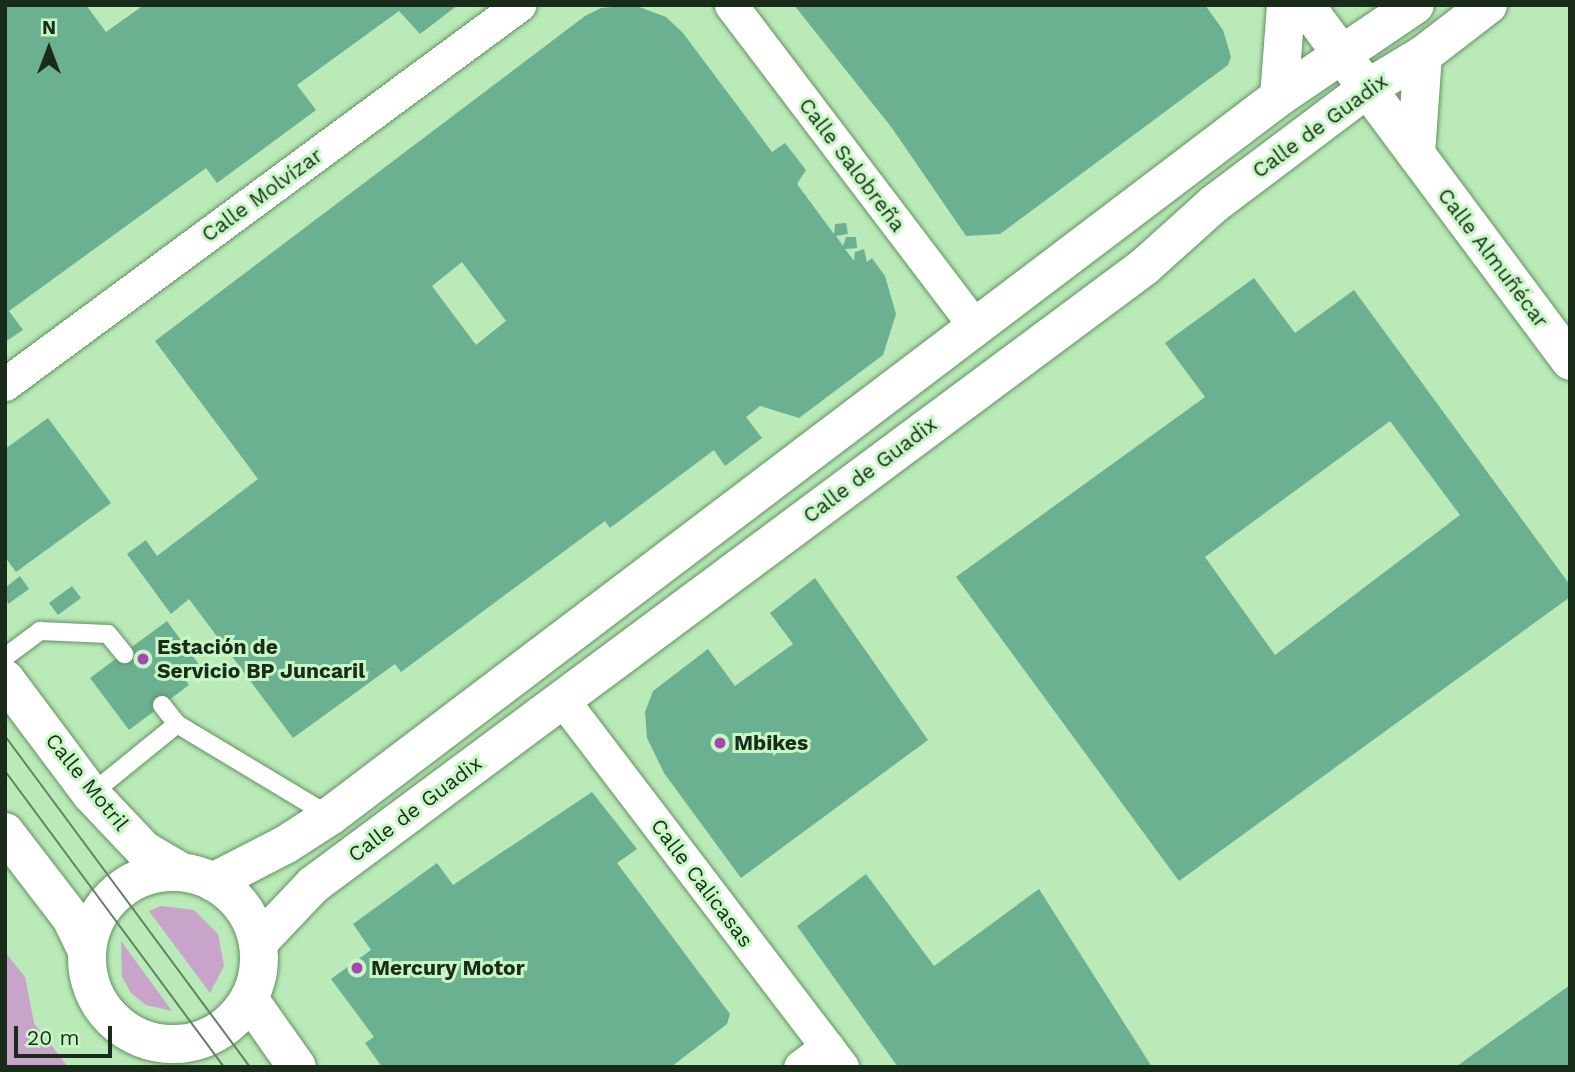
<!DOCTYPE html>
<meta charset="utf-8">
<style>
body{margin:0}
#map{position:relative;width:1575px;height:1072px;overflow:hidden;background:#b9eab7;font-family:"Work Sans",sans-serif}
div>[style]{position:absolute}
[style*='--x']{left:calc(var(--x)*1px);top:calc(var(--y)*1px);width:calc(var(--w)*1px);rotate:calc(var(--a)*1deg)}
.green>*{inset:0;background:#c8a3ca}
.building>*{inset:0;background:#6ab091}
.roads{filter:drop-shadow(0 0 2px #639062) drop-shadow(0 0 2px #639062)}
.service>*{height:18px;margin:-9px;padding:0 9px;transform-origin:9px;border-radius:9px;background:#fff}
.minor>*{height:33px;margin:-16.5px;padding:0 16.5px;transform-origin:16.5px;border-radius:16.5px;background:#fff}
.tertiary>*{height:38px;margin:-19px;padding:0 19px;transform-origin:19px;border-radius:19px;background:#fff}
.tertiary>.ring{margin:-19px;padding:0;box-sizing:content-box;background:none;border:38px solid #fff;border-radius:50%}
.tram>*{height:2px;margin:-1px;padding:0 1px;transform-origin:1px;border-radius:1px;background:#628261}
.dots>*{width:19px;height:19px;translate:-50% -50%;box-sizing:border-box;border:4px solid #c6f7c4;border-radius:50%}
span{translate:-50% -50%;white-space:nowrap;text-align:center;line-height:1.15;-webkit-text-stroke:6px #c6f7c4;paint-order:stroke}
.street-label{font-size:21px;color:#192c19}
.poi-label{font-size:21px;color:#192c19;font-weight:700}
.left{translate:0 -50%;text-align:left}
.frame{position:absolute;inset:0;border:7px solid #192c19;pointer-events:none}
.north{position:absolute;left:14px;top:14px;width:70px;height:70px;-webkit-text-stroke:5px #c6f7c4;paint-order:stroke;rotate:0deg;font-size:19px;font-weight:700;line-height:28px;text-align:center;color:#192c19}
.north::after{content:'';display:block;margin:auto;width:24px;height:32px;background:#192c19;clip-path:polygon(50% 0,100% 100%,50% 72%,0 100%)}
.scale{position:absolute;left:14px;top:1026px;width:98px;height:32px;box-sizing:border-box;border:4px solid #192c19;border-top:0;padding-left:9px;font-size:21px;line-height:24px;white-space:nowrap;color:#192c19;-webkit-text-stroke:5px #c6f7c4;paint-order:stroke}
</style>
<div id="map">
<div class="green">
<div style="clip-path:polygon(161px 906px,194px 910px,218px 934px,224px 966px,210px 993px,149px 911px)"></div>
<div style="clip-path:polygon(121px 941px,172px 1011px,146px 1005px,131px 993px,122px 977px)"></div>
<div style="clip-path:polygon(5px 952px,25px 977px,34px 1023px,68px 1067px,5px 1067px)"></div>
</div>
<div class="building">
<div style="clip-path:polygon(5px 5px,86px 5px,106px 32px,144px 5px,458px 5px,420px 34px,399px 11px,297px 85px,316px 110px,217px 183px,206px 168px,9px 311px,23px 330px,5px 342px)"></div>
<div style="clip-path:polygon(evenodd,634px 5px,666px 17px,683px 33px,772px 152px,785px 143px,806px 170px,797px 184px,834px 234px,835px 224px,846px 223px,848px 234px,836px 236px,843px 246px,846px 237px,856px 237px,857px 248px,845px 249px,854px 261px,855px 252px,864px 249px,867px 262px,872px 258px,885px 276px,896px 314px,883px 355px,799px 418px,760px 406px,746px 417px,762px 438px,725px 466px,714px 450px,610px 528px,605px 521px,401px 672px,395px 664px,293px 738px,189px 599px,171px 614px,127px 554px,146px 540px,157px 556px,258px 479px,155px 341px,585px 16px,601px 8px,634px 5px,462px 262px,506px 321px,476px 345px,432px 286px,462px 262px)"></div>
<div style="clip-path:polygon(794px 5px,1205px 5px,1223px 30px,1231px 57px,1228px 65px,1000px 234px,966px 236px,892px 128px)"></div>
<div style="clip-path:polygon(evenodd,1254px 278px,1295px 333px,1354px 290px,1570px 585px,1570px 597px,1179px 881px,956px 577px,1205px 397px,1165px 343px,1254px 278px,1390px 421px,1460px 515px,1275px 655px,1205px 557px,1390px 421px)"></div>
<div style="clip-path:polygon(48px 418px,111px 503px,16px 572px,5px 557px,5px 449px)"></div>
<div style="clip-path:polygon(20px 576px,29px 589px,8px 604px,5px 588px)"></div>
<div style="clip-path:polygon(815px 578px,928px 740px,741px 878px,664px 773px,647px 738px,645px 712px,653px 691px,708px 649px,735px 686px,793px 644px,770px 613px)"></div>
<div style="clip-path:polygon(72px 586px,81px 598px,58px 615px,49px 603px)"></div>
<div style="clip-path:polygon(167px 621px,200px 666px,184px 678px,189px 685px,129px 730px,90px 678px)"></div>
<div style="clip-path:polygon(592px 792px,637px 849px,617px 863px,730px 1014px,727px 1024px,671px 1067px,382px 1067px,365px 1043px,374px 1037px,331px 979px,371px 950px,353px 924px,437px 863px,453px 885px)"></div>
<div style="clip-path:polygon(866px 874px,934px 966px,1039px 889px,1152px 1067px,898px 1067px,797px 926px)"></div>
<div style="clip-path:polygon(1570px 985px,1570px 1067px,1456px 1067px,1468px 1058px)"></div>
</div>
<div class="roads">
<div class="service">
<div style="--x:5;--y:657;--w:44;--a:-36.6"></div>
<div style="--x:40;--y:631;--w:68;--a:2.5"></div>
<div style="--x:108;--y:634;--w:26;--a:51"></div>
<div style="--x:162;--y:705;--w:24;--a:52"></div>
<div style="--x:177;--y:724;--w:179;--a:31"></div>
<div style="--x:91;--y:794;--w:111;--a:-39.1"></div>
</div>
<div class="minor">
<div style="--x:731;--y:5;--w:402;--a:52.8"></div>
<div style="--x:5;--y:384;--w:639;--a:-36.4"></div>
<div style="--x:562;--y:699;--w:462;--a:52.7"></div>
<div style="--x:800;--y:1067;--w:34;--a:-37"></div>
</div>
<div class="tertiary">
<div style="--x:1305;--y:5;--w:444;--a:53.3"></div>
<div style="--x:1279;--y:97;--w:92;--a:-85.6"></div>
<div style="--x:1416;--y:154;--w:99;--a:-86"></div>
<div style="--x:5;--y:679;--w:144;--a:53.2"></div>
<div style="--x:91;--y:794;--w:77;--a:46.6"></div>
<div style="--x:144;--y:850;--w:43;--a:30.7"></div>
<div style="--x:5;--y:832;--w:108;--a:52.5"></div>
<div style="--x:71;--y:918;--w:34;--a:64"></div>
<div class="ring" style="left:87px;top:872px;width:134px;height:134px"></div>
<div style="--x:213;--y:882;--w:81;--a:-27.2"></div>
<div style="--x:285;--y:845;--w:54;--a:-32.8"></div>
<div style="--x:330;--y:816;--w:1191;--a:-37.15"></div>
<div style="--x:1279;--y:97;--w:164;--a:-34.1"></div>
<div style="--x:258;--y:943;--w:80;--a:-46.5"></div>
<div style="--x:313;--y:885;--w:1036;--a:-36.64"></div>
<div style="--x:1144;--y:267;--w:94;--a:-42"></div>
<div style="--x:1214;--y:204;--w:193;--a:-37"></div>
<div style="--x:1368;--y:88;--w:64;--a:-31"></div>
<div style="--x:1423;--y:55;--w:82;--a:-37.6"></div>
<div style="--x:249;--y:999;--w:83;--a:54.8"></div>
</div>
</div>
<div class="tram">
<div style="--x:5;--y:736;--w:412;--a:53.5"></div>
<div style="--x:5;--y:771;--w:368;--a:53.5"></div>
</div>
<div class="dots">
<div style="left:143px;top:659px;background:#a647b0"></div>
<div style="left:720px;top:743px;background:#a647b0"></div>
<div style="left:357px;top:968px;background:#a647b0"></div>
</div>
<div class="street-label">
<span style="left:1320px;top:126px;rotate:-36deg">Calle de Guadix</span>
<span style="left:852px;top:165px;rotate:53deg">Calle Salobreña</span>
<span style="left:262px;top:195px;rotate:-36deg">Calle Molvízar</span>
<span style="left:1493px;top:258px;rotate:53deg">Calle Almuñécar</span>
<span style="left:870px;top:470px;rotate:-37deg">Calle de Guadix</span>
<span style="left:87px;top:782px;rotate:51deg">Calle Motril</span>
<span style="left:415px;top:809px;rotate:-37deg">Calle de Guadix</span>
<span style="left:702px;top:883px;rotate:53deg">Calle Calicasas</span>
</div>
<div class="poi-label">
<span class="left" style="left:157px;top:659px">Estación de<br>Servicio BP Juncaril</span>
<span class="left" style="left:734px;top:743px">Mbikes</span>
<span class="left" style="left:371px;top:968px">Mercury Motor</span>
</div>
<div class="frame"></div>
<div class="north">N</div>
<div class="scale">20 m</div>
</div>
